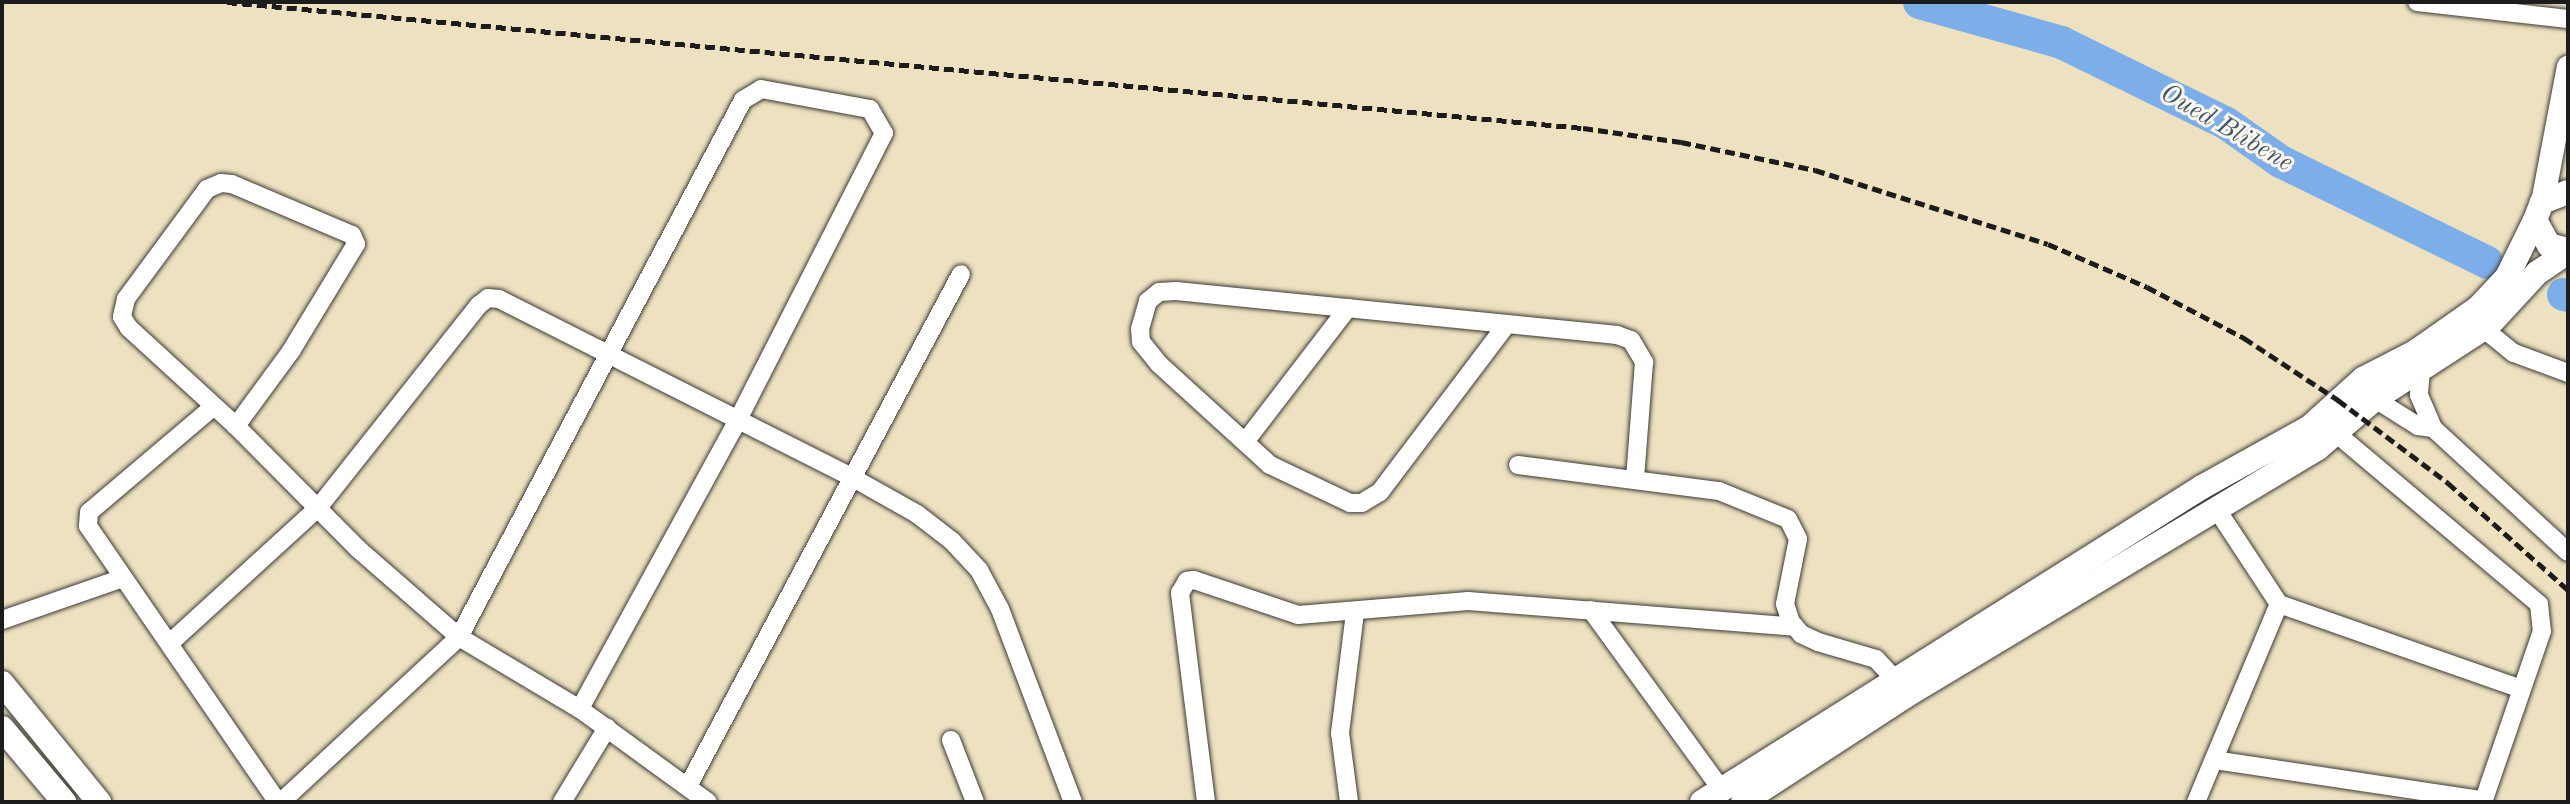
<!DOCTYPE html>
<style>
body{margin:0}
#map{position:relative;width:2570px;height:804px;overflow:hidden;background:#ede1c0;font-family:"Old Standard TT",serif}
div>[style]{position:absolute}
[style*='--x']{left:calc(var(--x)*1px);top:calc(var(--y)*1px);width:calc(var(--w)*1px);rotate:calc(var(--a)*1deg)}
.river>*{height:33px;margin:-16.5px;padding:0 16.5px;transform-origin:16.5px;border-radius:16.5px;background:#7cafe9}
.roads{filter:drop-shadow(0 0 2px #3b3a35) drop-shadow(0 0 2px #3b3a35)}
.minor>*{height:18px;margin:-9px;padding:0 9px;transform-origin:9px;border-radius:9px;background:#fff}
.tertiary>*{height:23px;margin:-11.5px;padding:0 11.5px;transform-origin:11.5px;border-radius:11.5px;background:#fff}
.secondary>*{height:24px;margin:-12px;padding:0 12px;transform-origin:12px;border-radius:12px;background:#fff}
.rail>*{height:5px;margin-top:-2.5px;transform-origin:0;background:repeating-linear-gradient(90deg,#1c1c1c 0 10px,transparent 0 15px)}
span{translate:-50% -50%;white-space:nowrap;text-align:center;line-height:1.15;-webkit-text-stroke:6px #fbf7ec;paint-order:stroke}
.water-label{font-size:26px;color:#42576e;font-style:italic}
.frame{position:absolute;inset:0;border:4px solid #1c1c1c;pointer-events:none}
</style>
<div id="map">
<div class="river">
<div style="--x:1919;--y:2;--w:148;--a:15.7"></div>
<div style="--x:2061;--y:42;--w:184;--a:26.1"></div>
<div style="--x:2226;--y:123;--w:66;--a:35.1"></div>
<div style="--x:2280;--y:161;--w:230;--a:26"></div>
<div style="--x:2563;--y:294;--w:5;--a:11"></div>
</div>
<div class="roads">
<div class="minor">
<div style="--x:2417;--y:2;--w:152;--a:6.4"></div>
<div style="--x:1507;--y:324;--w:211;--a:127.1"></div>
<div style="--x:1380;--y:492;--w:21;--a:149"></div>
<div style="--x:1362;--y:503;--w:12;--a:180"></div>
<div style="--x:1350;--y:503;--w:89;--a:-154.6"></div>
<div style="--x:1270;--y:465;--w:150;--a:-137.7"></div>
<div style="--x:1159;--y:364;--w:28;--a:-129"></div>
<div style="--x:1141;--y:342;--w:13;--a:-94"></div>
<div style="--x:1140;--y:329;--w:29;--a:-74"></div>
<div style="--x:1148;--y:301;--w:14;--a:-39"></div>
<div style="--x:1159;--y:292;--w:17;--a:-3"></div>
<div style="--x:1176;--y:291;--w:333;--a:5.7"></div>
<div style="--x:1507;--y:324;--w:111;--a:5.7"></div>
<div style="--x:1617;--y:335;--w:15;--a:20"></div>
<div style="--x:1631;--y:340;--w:26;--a:59"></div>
<div style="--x:1644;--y:362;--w:116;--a:94.4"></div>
<div style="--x:2484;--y:329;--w:38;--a:39"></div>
<div style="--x:2514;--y:353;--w:58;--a:20.3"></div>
<div style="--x:2421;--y:370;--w:25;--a:95"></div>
<div style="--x:2419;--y:395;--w:36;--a:67"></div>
<div style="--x:2433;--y:428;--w:183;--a:42.6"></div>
<div style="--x:2375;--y:399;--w:51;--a:32.1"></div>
<div style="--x:2418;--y:426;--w:15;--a:8"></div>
<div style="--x:213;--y:407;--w:162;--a:139.7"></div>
<div style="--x:89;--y:512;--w:14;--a:94"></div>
<div style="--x:88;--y:526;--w:335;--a:55.5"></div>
<div style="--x:236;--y:426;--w:93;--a:-53.7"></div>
<div style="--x:291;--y:351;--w:125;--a:-58.7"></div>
<div style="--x:356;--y:244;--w:10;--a:-114"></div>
<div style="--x:352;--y:235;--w:130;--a:-157"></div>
<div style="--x:232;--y:184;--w:11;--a:-175"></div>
<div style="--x:221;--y:183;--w:15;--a:157"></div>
<div style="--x:207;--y:189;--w:137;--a:126.4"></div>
<div style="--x:126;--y:299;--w:18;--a:103"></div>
<div style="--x:122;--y:317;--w:13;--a:58"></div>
<div style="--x:129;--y:328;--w:145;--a:42.5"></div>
<div style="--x:236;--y:426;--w:172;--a:45.2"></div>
<div style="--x:357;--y:548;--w:135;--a:41.1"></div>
<div style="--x:459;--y:637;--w:141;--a:30.8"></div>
<div style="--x:580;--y:709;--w:158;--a:36"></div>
<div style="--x:2337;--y:434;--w:264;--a:40.1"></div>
<div style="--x:2539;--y:604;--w:27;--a:84"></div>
<div style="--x:2542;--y:631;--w:181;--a:109"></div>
<div style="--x:1245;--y:442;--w:169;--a:-52.5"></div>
<div style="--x:1518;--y:465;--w:203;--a:7.4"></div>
<div style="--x:1719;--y:491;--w:74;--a:22.1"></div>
<div style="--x:1788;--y:519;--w:22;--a:63"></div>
<div style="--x:1798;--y:539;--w:66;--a:101.3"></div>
<div style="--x:1785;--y:604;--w:19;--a:72"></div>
<div style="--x:1791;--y:622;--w:16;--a:50"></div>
<div style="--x:1801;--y:634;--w:19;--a:25"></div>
<div style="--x:1818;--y:642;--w:60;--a:16.3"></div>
<div style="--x:1876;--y:659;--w:26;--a:47"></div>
<div style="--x:2279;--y:604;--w:257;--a:19.3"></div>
<div style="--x:1591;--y:610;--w:221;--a:54"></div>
<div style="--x:2;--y:620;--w:128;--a:-19.1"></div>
<div style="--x:171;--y:642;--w:199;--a:-42.4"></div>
<div style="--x:318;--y:508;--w:259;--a:-51.6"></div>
<div style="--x:479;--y:305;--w:11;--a:-38"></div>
<div style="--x:488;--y:298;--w:11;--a:5"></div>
<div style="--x:499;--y:299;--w:399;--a:26.8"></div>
<div style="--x:855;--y:479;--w:71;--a:29.4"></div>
<div style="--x:917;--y:514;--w:44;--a:37.6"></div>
<div style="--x:952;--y:541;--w:40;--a:47"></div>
<div style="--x:979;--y:570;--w:44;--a:61.7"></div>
<div style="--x:1000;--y:609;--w:206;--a:69.3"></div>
<div style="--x:951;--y:740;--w:66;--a:68.8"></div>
<div style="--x:2214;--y:760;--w:272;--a:8.5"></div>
<div style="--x:688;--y:786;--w:580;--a:-61.93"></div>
<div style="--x:281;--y:802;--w:243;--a:-42.8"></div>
<div style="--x:459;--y:637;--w:607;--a:-62.13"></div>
<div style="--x:743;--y:100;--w:21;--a:-31"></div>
<div style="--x:761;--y:89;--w:111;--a:10.4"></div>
<div style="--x:870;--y:109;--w:28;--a:60"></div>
<div style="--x:884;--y:133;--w:332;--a:117"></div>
<div style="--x:733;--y:429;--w:319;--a:118.7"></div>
<div style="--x:562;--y:802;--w:87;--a:-58.7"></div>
<div style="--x:1206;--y:802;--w:211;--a:-97.1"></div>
<div style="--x:1180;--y:593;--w:14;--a:-60"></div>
<div style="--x:1187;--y:581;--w:7;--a:-8"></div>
<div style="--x:1194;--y:580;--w:110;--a:18.6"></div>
<div style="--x:1298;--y:615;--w:171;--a:-4.7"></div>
<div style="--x:1468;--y:601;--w:328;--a:4.5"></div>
<div style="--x:1349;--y:802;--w:70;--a:-97.4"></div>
<div style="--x:1340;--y:733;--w:121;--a:-82.9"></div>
<div style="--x:2196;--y:802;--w:215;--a:-67.3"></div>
<div style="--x:2279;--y:604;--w:111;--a:-123.3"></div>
</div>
<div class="tertiary">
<div style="--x:2542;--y:202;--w:138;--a:-79.2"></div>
</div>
<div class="secondary">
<div style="--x:2568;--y:192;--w:28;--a:159"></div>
<div style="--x:2542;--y:202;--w:19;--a:111"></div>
<div style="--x:2535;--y:220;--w:29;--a:61"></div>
<div style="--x:2549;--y:245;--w:20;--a:15"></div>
<div style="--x:2;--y:683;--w:154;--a:50.8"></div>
<div style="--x:2;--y:728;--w:97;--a:50"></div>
<div style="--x:1702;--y:802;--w:591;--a:-32.21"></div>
<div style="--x:2202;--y:487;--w:124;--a:-29.1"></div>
<div style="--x:2310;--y:427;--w:72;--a:-42.2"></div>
<div style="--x:2363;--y:379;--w:59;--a:-27.4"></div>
<div style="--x:2415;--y:352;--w:77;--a:-34.9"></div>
<div style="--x:2478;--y:308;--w:42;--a:-46.9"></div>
<div style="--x:2507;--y:277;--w:64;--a:-63.8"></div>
<div style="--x:1743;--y:802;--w:196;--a:-33.1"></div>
<div style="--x:1907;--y:695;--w:478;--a:-31"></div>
<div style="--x:2317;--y:449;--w:77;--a:-40.8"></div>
<div style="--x:2375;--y:399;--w:136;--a:-33"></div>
<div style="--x:2489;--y:325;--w:71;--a:-47.3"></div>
<div style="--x:2537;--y:273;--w:37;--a:-34"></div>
</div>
</div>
<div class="rail">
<div style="--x:227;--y:2;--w:1362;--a:5.31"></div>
<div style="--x:1583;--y:128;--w:99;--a:8.1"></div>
<div style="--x:1681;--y:142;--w:137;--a:11.8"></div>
<div style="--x:1815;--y:170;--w:244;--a:17.6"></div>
<div style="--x:2048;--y:244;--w:108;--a:23.5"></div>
<div style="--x:2147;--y:287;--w:110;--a:27.7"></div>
<div style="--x:2244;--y:338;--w:113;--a:33.4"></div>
<div style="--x:2338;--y:400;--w:138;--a:37"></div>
<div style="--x:2448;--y:483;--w:161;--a:41.7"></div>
</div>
<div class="water-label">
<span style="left:2226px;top:129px;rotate:30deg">Oued Blibene</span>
</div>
<div class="frame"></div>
</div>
